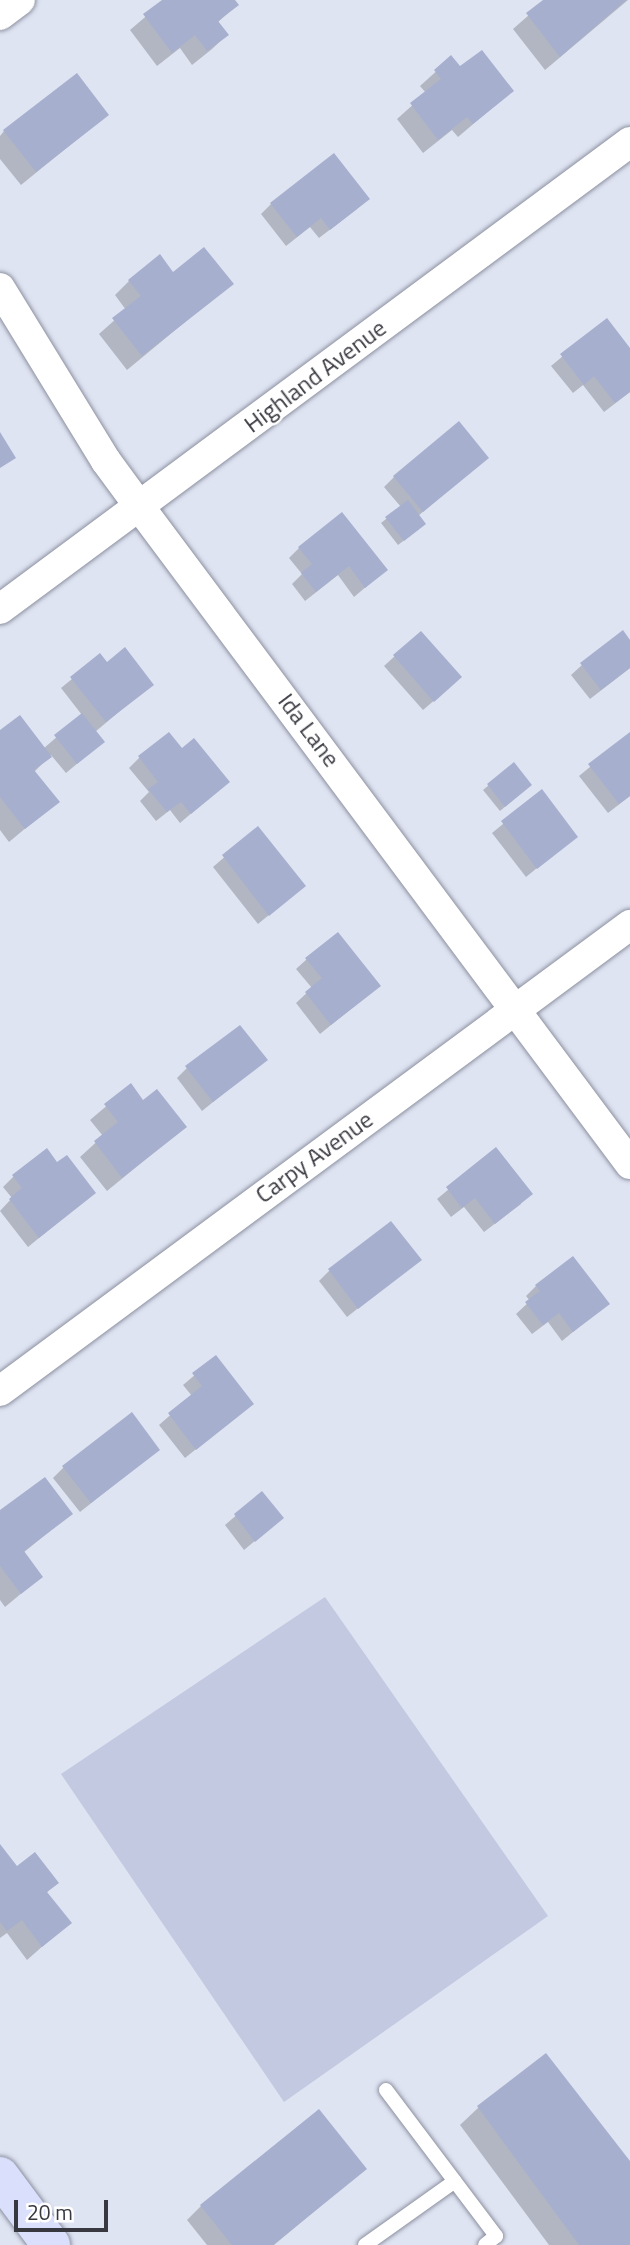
<!DOCTYPE html>
<style>
body{margin:0}
#map{position:relative;width:630px;height:2245px;overflow:hidden;background:#dfe4f3;font-family:"Titillium Web",sans-serif}
div>[style]{position:absolute}
[style*='--x']{left:calc(var(--x)*1px);top:calc(var(--y)*1px);width:calc(var(--w)*1px);rotate:calc(var(--a)*1deg)}
.green>*{inset:0;background:#c2c9e0}
.shadow>*{inset:0;background:#0003}
.building>*{inset:0;background:#a6afce}
.roads{filter:drop-shadow(0 0 2px #8c909f) drop-shadow(0 0 2px #8c909f)}
.lane>*{height:14px;margin:-7px;padding:0 7px;transform-origin:7px;border-radius:7px;background:#fff}
.street>*{height:30px;margin:-15px;padding:0 15px;transform-origin:15px;border-radius:15px;background:#fff}
.secondary>*{height:38px;margin:-19px;padding:0 19px;transform-origin:19px;border-radius:19px;background:#dae0fc}
span{translate:-50% -50%;white-space:nowrap;text-align:center;line-height:1.15;-webkit-text-stroke:5px #fff;paint-order:stroke}
.street-label{font-size:24px;color:#383940}
.scale{position:absolute;left:14px;top:2200px;width:94px;height:32px;box-sizing:border-box;border:4px solid #383940;border-top:0;padding-left:9px;font-size:21px;line-height:24px;white-space:nowrap;color:#383940;-webkit-text-stroke:5px #fff;paint-order:stroke}
</style>
<div id="map">
<div class="green">
<div style="clip-path:polygon(325px 1597px,548px 1916px,284px 2102px,61px 1774px)"></div>
</div>
<div class="shadow">
<div style="clip-path:polygon(165px 0,233px 0,237px 5px,217px 23px,227px 35px,212px 49px,192px 65px,180px 48px,157px 66px,130px 30px)"></div>
<div style="clip-path:polygon(546px 0,628px 0,545px 70px,513px 29px)"></div>
<div style="clip-path:polygon(451px 58px,460px 69px,512px 91px,458px 137px,452px 130px,423px 153px,397px 119px,426px 93px,420px 86px)"></div>
<div style="clip-path:polygon(107px 115px,21px 185px,0 159px,0 136px,4px 131px)"></div>
<div style="clip-path:polygon(271px 204px,357px 209px,319px 238px,310px 227px,286px 246px,261px 214px)"></div>
<div style="clip-path:polygon(173px 274px,231px 284px,127px 370px,99px 334px,126px 310px,115px 295px,129px 281px)"></div>
<div style="clip-path:polygon(606px 320px,630px 351px,630px 392px,604px 412px,583px 385px,573px 393px,551px 366px)"></div>
<div style="clip-path:polygon(487px 458px,418px 516px,419px 529px,398px 545px,381px 523px,401px 507px,384px 487px,394px 477px)"></div>
<div style="clip-path:polygon(299px 548px,386px 570px,354px 597px,338px 575px,305px 601px,292px 584px,302px 574px,289px 558px)"></div>
<div style="clip-path:polygon(420px 633px,450px 687px,423px 710px,384px 666px)"></div>
<div style="clip-path:polygon(630px 643px,630px 668px,590px 699px,571px 675px,582px 665px)"></div>
<div style="clip-path:polygon(100px 656px,107px 664px,152px 684px,95px 732px,103px 742px,66px 773px,51px 755px,34px 772px,57px 802px,9px 842px,0 830px,0 732px,43px 749px,82px 715px,61px 688px)"></div>
<div style="clip-path:polygon(630px 734px,630px 796px,608px 813px,579px 776px)"></div>
<div style="clip-path:polygon(182px 751px,228px 782px,180px 823px,170px 810px,156px 821px,140px 801px,149px 792px,129px 768px,140px 757px)"></div>
<div style="clip-path:polygon(514px 764px,525px 790px,500px 811px,483px 790px)"></div>
<div style="clip-path:polygon(542px 792px,576px 836px,526px 877px,492px 833px)"></div>
<div style="clip-path:polygon(258px 828px,304px 886px,258px 924px,213px 867px)"></div>
<div style="clip-path:polygon(307px 959px,379px 986px,320px 1034px,296px 1003px,312px 988px,296px 969px)"></div>
<div style="clip-path:polygon(265px 1060px,202px 1111px,177px 1078px,187px 1068px)"></div>
<div style="clip-path:polygon(130px 1086px,143px 1102px,185px 1127px,107px 1191px,80px 1157px,103px 1136px,90px 1120px)"></div>
<div style="clip-path:polygon(496px 1150px,521px 1204px,484px 1232px,464px 1207px,451px 1217px,437px 1199px)"></div>
<div style="clip-path:polygon(57px 1164px,94px 1193px,28px 1247px,0 1211px,12px 1198px,3px 1187px,13px 1177px)"></div>
<div style="clip-path:polygon(419px 1260px,347px 1317px,319px 1281px,329px 1271px)"></div>
<div style="clip-path:polygon(536px 1286px,607px 1304px,562px 1341px,548px 1322px,532px 1334px,516px 1314px,530px 1301px,526px 1296px)"></div>
<div style="clip-path:polygon(216px 1357px,252px 1404px,185px 1458px,159px 1425px,192px 1396px,183px 1385px)"></div>
<div style="clip-path:polygon(158px 1450px,80px 1512px,53px 1478px,64px 1467px)"></div>
<div style="clip-path:polygon(262px 1493px,282px 1518px,244px 1550px,225px 1525px)"></div>
<div style="clip-path:polygon(0 1512px,71px 1514px,23px 1553px,41px 1577px,5px 1607px,0 1600px)"></div>
<div style="clip-path:polygon(0 1847px,17px 1868px,57px 1883px,46px 1893px,69px 1923px,27px 1960px,7px 1933px,0 1938px)"></div>
<div style="clip-path:polygon(546px 2055px,630px 2164px,630px 2245px,549px 2245px,460px 2125px,478px 2108px)"></div>
<div style="clip-path:polygon(365px 2169px,274px 2245px,207px 2245px,187px 2220px,201px 2206px)"></div>
</div>
<div class="building">
<div style="clip-path:polygon(162px 0,235px 0,239px 5px,218px 21px,229px 35px,207px 51px,195px 35px,172px 53px,143px 14px)"></div>
<div style="clip-path:polygon(543px 0,626px 0,560px 57px,526px 13px)"></div>
<div style="clip-path:polygon(482px 50px,514px 91px,473px 124px,467px 117px,438px 140px,410px 103px,441px 79px,434px 70px,451px 55px,460px 66px)"></div>
<div style="clip-path:polygon(77px 73px,109px 115px,36px 172px,3px 130px)"></div>
<div style="clip-path:polygon(334px 153px,370px 199px,330px 230px,321px 218px,297px 237px,270px 203px)"></div>
<div style="clip-path:polygon(204px 247px,234px 284px,142px 356px,112px 318px,141px 296px,128px 280px,160px 254px,173px 272px)"></div>
<div style="clip-path:polygon(607px 318px,630px 348px,630px 392px,615px 403px,594px 376px,584px 385px,560px 354px)"></div>
<div style="clip-path:polygon(459px 421px,489px 458px,423px 512px,393px 476px)"></div>
<div style="clip-path:polygon(0 432px,16px 458px,0 468px)"></div>
<div style="clip-path:polygon(408px 500px,426px 524px,404px 541px,385px 517px)"></div>
<div style="clip-path:polygon(342px 512px,388px 570px,365px 588px,349px 566px,316px 592px,301px 573px,312px 564px,298px 547px)"></div>
<div style="clip-path:polygon(623px 630px,630px 640px,630px 668px,601px 690px,580px 663px)"></div>
<div style="clip-path:polygon(421px 631px,462px 677px,434px 702px,393px 655px)"></div>
<div style="clip-path:polygon(125px 647px,154px 685px,106px 722px,70px 677px,100px 653px,107px 662px)"></div>
<div style="clip-path:polygon(82px 713px,105px 742px,77px 764px,54px 735px)"></div>
<div style="clip-path:polygon(20px 715px,52px 757px,34px 770px,60px 802px,25px 829px,0 797px,0 730px)"></div>
<div style="clip-path:polygon(169px 732px,182px 748px,194px 738px,230px 782px,191px 814px,181px 802px,167px 812px,148px 789px,158px 782px,138px 756px)"></div>
<div style="clip-path:polygon(630px 732px,630px 796px,619px 804px,588px 764px)"></div>
<div style="clip-path:polygon(514px 762px,532px 785px,505px 807px,487px 784px)"></div>
<div style="clip-path:polygon(542px 789px,578px 837px,537px 869px,501px 821px)"></div>
<div style="clip-path:polygon(258px 826px,306px 886px,269px 916px,222px 855px)"></div>
<div style="clip-path:polygon(338px 932px,381px 986px,331px 1025px,305px 992px,322px 978px,305px 958px)"></div>
<div style="clip-path:polygon(240px 1025px,268px 1060px,213px 1102px,185px 1066px)"></div>
<div style="clip-path:polygon(131px 1083px,143px 1100px,157px 1089px,187px 1127px,122px 1178px,94px 1141px,118px 1122px,104px 1104px)"></div>
<div style="clip-path:polygon(496px 1147px,533px 1194px,495px 1224px,475px 1198px,462px 1208px,446px 1187px)"></div>
<div style="clip-path:polygon(47px 1148px,57px 1162px,67px 1155px,96px 1193px,39px 1238px,9px 1199px,22px 1188px,12px 1175px)"></div>
<div style="clip-path:polygon(391px 1221px,422px 1260px,358px 1309px,328px 1269px)"></div>
<div style="clip-path:polygon(573px 1256px,610px 1304px,573px 1332px,559px 1313px,543px 1325px,525px 1302px,540px 1291px,535px 1285px)"></div>
<div style="clip-path:polygon(216px 1355px,254px 1404px,196px 1450px,168px 1413px,202px 1386px,192px 1373px)"></div>
<div style="clip-path:polygon(132px 1412px,160px 1450px,91px 1503px,62px 1466px)"></div>
<div style="clip-path:polygon(45px 1477px,73px 1514px,24px 1551px,43px 1577px,21px 1594px,0 1566px,0 1510px)"></div>
<div style="clip-path:polygon(262px 1491px,284px 1518px,255px 1542px,234px 1514px)"></div>
<div style="clip-path:polygon(0 1844px,17px 1866px,35px 1852px,59px 1883px,47px 1892px,72px 1923px,42px 1947px,22px 1920px,7px 1931px,0 1922px)"></div>
<div style="clip-path:polygon(546px 2053px,630px 2161px,630px 2245px,579px 2245px,477px 2106px)"></div>
<div style="clip-path:polygon(319px 2109px,367px 2169px,273px 2245px,232px 2245px,200px 2205px)"></div>
</div>
<div class="roads">
<div class="lane">
<div style="--x:386;--y:2090;--w:183;--a:53"></div>
<div style="--x:496;--y:2236;--w:14;--a:141"></div>
<div style="--x:365;--y:2245;--w:110;--a:-35.4"></div>
</div>
<div class="street">
<div style="--x:0;--y:15;--w:25;--a:-37"></div>
<div style="--x:0;--y:288;--w:203;--a:58.5"></div>
<div style="--x:106;--y:461;--w:56;--a:53.7"></div>
<div style="--x:139;--y:506;--w:821;--a:53.27"></div>
<div style="--x:0;--y:609;--w:784;--a:-36.55"></div>
<div style="--x:0;--y:1391;--w:784;--a:-36.49"></div>
</div>
<div class="secondary">
<div style="--x:0;--y:2176;--w:86;--a:53.5"></div>
</div>
</div>
<div class="street-label">
<span style="left:315px;top:376px;rotate:-37deg">Highland Avenue</span>
<span style="left:309px;top:730px;rotate:53deg">Ida Lane</span>
<span style="left:314px;top:1157px;rotate:-36deg">Carpy Avenue</span>
</div>
<div class="scale">20 m</div>
</div>
